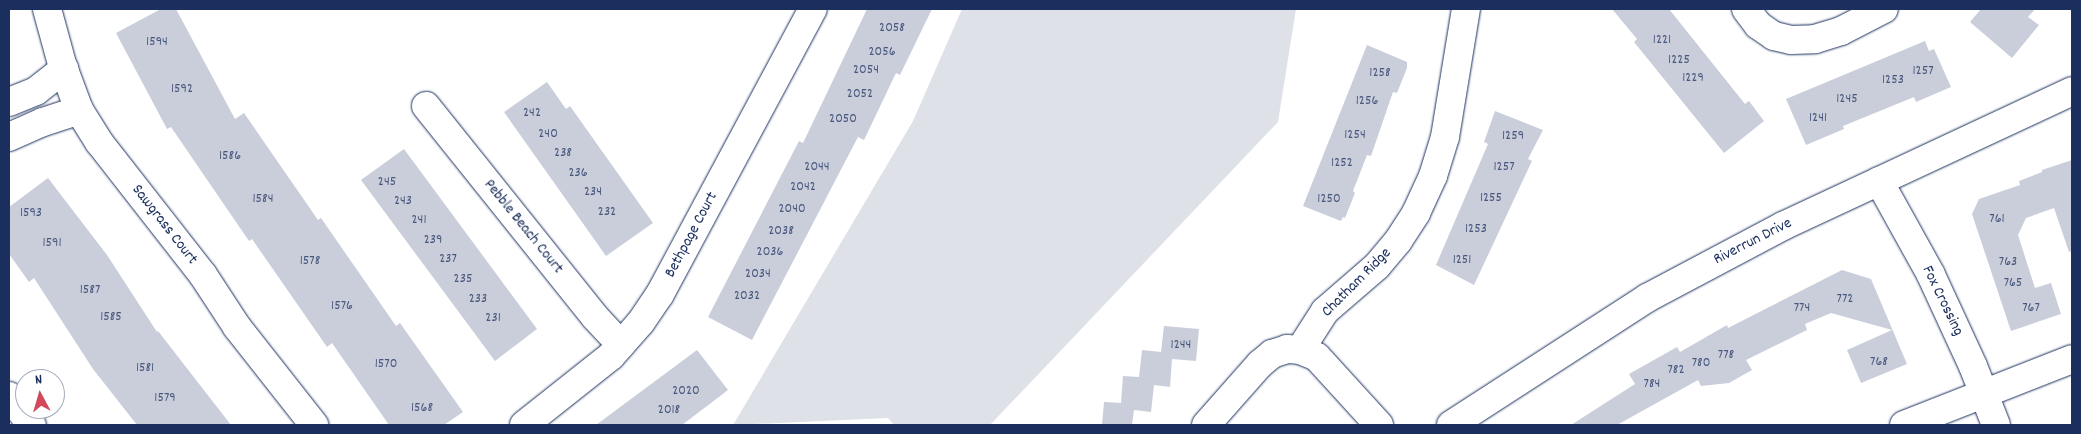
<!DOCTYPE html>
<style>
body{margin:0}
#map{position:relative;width:2081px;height:434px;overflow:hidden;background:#fff;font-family:Dekko,sans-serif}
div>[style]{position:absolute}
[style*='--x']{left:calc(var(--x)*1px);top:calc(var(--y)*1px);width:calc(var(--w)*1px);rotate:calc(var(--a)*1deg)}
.green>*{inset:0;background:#dee1e7}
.building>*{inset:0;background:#caceda}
.roads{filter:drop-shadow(0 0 1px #1b2f5e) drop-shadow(0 0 1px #1b2f5e)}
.minor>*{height:28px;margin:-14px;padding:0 14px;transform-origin:14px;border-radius:14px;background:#fff}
.tertiary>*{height:28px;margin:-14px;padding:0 14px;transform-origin:14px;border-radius:14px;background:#fff}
span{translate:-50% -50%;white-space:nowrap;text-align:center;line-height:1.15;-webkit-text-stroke:4px #fff;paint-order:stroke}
.number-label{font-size:14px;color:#47577d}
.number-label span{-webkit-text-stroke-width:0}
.street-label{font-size:16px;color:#1b2f5e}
.frame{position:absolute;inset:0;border:10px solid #1b2f5e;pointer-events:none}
.north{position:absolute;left:15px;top:369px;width:50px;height:50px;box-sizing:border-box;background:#fff;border:1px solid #a4acbf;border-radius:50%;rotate:354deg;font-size:14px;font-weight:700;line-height:20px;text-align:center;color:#1b2f5e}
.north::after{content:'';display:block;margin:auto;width:18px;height:22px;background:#d1495b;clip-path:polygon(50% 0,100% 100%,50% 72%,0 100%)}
</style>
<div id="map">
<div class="green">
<div style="clip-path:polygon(962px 9px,1296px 9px,1278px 122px,990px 425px,894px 425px,888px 418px,733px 425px,913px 121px)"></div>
</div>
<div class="building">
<div style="clip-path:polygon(161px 9px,176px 9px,235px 119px,244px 113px,318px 220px,321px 218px,396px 326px,400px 323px,463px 412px,444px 425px,389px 425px,332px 343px,327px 347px,252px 239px,249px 241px,171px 127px,167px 129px,116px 33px)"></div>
<div style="clip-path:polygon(867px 9px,932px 9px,900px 75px,896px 73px,864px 140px,858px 137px,752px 340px,708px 317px,799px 141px,803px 143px)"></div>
<div style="clip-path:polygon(1612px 9px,1669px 9px,1745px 104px,1749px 101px,1764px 121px,1724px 153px,1634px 42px,1637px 39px)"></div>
<div style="clip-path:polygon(1981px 9px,2035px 9px,2028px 17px,2039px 25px,2012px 58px,1970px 22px)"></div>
<div style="clip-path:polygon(1925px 41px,1929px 51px,1934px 49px,1951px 87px,1916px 102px,1914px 97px,1843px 126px,1844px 129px,1806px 145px,1786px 99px)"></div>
<div style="clip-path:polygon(1367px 45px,1407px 62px,1407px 68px,1397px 93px,1393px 92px,1371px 156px,1367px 155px,1353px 191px,1355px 193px,1345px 218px,1343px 217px,1341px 221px,1303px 206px)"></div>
<div style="clip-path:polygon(547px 82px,566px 109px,570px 106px,653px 223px,606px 256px,504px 112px)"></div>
<div style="clip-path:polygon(1495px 111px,1543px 130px,1528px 159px,1532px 161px,1474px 285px,1436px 265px,1488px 144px,1484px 142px)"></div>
<div style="clip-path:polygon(404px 149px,537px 329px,495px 361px,361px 180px)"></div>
<div style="clip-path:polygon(2072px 160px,2072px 251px,2069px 252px,2054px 208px,2026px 218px,2018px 235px,2035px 288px,2051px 283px,2061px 314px,2011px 331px,1972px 214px,1979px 199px,2020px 185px,2019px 181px,2042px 172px,2042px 170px)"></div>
<div style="clip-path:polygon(48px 178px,107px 255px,157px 332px,158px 331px,231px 425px,137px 425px,93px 369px,34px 278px,29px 282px,9px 254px,9px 207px)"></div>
<div style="clip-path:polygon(1842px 270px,1871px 279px,1907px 364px,1861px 383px,1847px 350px,1892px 330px,1831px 313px,1805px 324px,1807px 330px,1746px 360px,1752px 370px,1729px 383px,1701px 386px,1698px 380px,1617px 425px,1571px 425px,1635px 384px,1629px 374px,1677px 347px,1680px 352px,1727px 325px,1728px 328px)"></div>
<div style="clip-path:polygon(1164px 326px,1199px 329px,1196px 361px,1172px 359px,1170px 387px,1154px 385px,1151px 412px,1134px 410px,1132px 425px,1102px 425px,1104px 402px,1121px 403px,1123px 376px,1139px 377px,1142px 350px,1161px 352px)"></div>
<div style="clip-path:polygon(697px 350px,728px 390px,682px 425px,596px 425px)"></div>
</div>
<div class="roads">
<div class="minor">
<div style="--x:47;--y:9;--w:57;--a:74.7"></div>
<div style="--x:62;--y:64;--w:49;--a:69.7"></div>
<div style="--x:79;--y:110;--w:38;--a:58"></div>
<div style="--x:99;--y:142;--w:169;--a:52"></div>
<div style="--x:203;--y:275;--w:62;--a:56.8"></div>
<div style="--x:237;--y:327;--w:125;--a:51.8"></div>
<div style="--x:1746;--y:9;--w:20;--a:53"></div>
<div style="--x:1758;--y:25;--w:19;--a:35"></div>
<div style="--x:1774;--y:36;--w:17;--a:13"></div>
<div style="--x:1791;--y:40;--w:24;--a:-2"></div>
<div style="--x:1815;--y:39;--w:27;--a:-17"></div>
<div style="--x:1841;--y:31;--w:48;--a:-27.1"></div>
<div style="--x:9;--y:102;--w:29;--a:-22"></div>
<div style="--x:36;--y:91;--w:36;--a:-38"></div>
<div style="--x:426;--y:106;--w:270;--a:51.3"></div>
<div style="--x:595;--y:317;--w:38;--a:47"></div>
<div style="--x:9;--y:137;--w:37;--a:-24"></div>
<div style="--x:43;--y:122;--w:38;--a:-18"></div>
<div style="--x:1879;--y:181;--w:107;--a:61"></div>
<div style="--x:1931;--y:275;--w:100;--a:65.2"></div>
<div style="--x:1973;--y:366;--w:63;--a:68.7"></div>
<div style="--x:1300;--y:350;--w:18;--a:22"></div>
<div style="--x:1317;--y:357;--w:92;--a:47.6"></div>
<div style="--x:524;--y:425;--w:111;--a:-38.4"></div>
<div style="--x:611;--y:356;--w:45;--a:-48.6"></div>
<div style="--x:641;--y:322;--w:34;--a:-56"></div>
<div style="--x:660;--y:294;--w:323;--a:-61.8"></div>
<div style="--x:1206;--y:425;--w:81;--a:-48.5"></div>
<div style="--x:1260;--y:364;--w:16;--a:-40"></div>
<div style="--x:1272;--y:354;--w:16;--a:-18"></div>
<div style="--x:1287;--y:349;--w:13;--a:4"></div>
<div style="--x:1300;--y:350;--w:46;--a:-57.3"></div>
<div style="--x:1325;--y:311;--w:69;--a:-40.9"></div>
<div style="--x:1377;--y:266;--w:33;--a:-50"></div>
<div style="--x:1398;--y:241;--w:33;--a:-57"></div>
<div style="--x:1416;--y:213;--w:41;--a:-65.3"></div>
<div style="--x:1433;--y:176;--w:41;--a:-72.9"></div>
<div style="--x:1445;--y:137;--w:130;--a:-80.7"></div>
<div style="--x:1451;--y:425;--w:234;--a:-32.9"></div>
<div style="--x:1647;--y:298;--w:154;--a:-27.9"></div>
<div style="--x:1783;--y:226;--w:319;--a:-25"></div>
<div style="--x:1904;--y:425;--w:180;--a:-21.4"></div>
</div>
<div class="tertiary">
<div style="--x:9;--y:396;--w:37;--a:52"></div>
</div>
</div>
<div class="number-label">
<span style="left:892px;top:28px">2058</span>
<span style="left:1662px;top:40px">1221</span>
<span style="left:157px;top:42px">1594</span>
<span style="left:882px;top:52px">2056</span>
<span style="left:1679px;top:60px">1225</span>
<span style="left:866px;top:70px">2054</span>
<span style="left:1923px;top:71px">1257</span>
<span style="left:1380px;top:73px">1258</span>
<span style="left:1693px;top:78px">1229</span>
<span style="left:1893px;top:80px">1253</span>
<span style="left:182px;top:89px">1592</span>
<span style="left:860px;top:94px">2052</span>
<span style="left:1847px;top:99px">1245</span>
<span style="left:1367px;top:101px">1256</span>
<span style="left:532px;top:113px">242</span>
<span style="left:1818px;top:118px">1241</span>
<span style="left:843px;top:119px">2050</span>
<span style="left:548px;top:134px">240</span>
<span style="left:1355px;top:135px">1254</span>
<span style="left:1513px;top:136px">1259</span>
<span style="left:563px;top:153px">238</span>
<span style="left:230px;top:156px">1586</span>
<span style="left:1342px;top:163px">1252</span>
<span style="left:817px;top:167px">2044</span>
<span style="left:1504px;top:167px">1257</span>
<span style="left:578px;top:173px">236</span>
<span style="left:387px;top:182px">245</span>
<span style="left:803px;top:187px">2042</span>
<span style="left:593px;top:192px">234</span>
<span style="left:1491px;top:198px">1255</span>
<span style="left:263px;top:199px">1584</span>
<span style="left:1329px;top:199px">1250</span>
<span style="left:403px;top:201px">243</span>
<span style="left:792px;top:209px">2040</span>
<span style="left:607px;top:212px">232</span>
<span style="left:31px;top:213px">1593</span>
<span style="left:1997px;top:219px">761</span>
<span style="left:419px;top:220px">241</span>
<span style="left:1476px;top:229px">1253</span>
<span style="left:781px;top:231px">2038</span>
<span style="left:433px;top:240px">239</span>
<span style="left:52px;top:243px">1591</span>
<span style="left:770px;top:252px">2036</span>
<span style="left:448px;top:259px">237</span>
<span style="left:1462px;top:260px">1251</span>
<span style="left:310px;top:261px">1578</span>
<span style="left:2008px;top:262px">763</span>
<span style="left:758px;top:274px">2034</span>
<span style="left:463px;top:279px">235</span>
<span style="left:2013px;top:283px">765</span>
<span style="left:90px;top:290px">1587</span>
<span style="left:747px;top:296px">2032</span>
<span style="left:478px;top:299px">233</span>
<span style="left:1845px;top:299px">772</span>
<span style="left:342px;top:306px">1576</span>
<span style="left:1802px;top:308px">774</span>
<span style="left:2031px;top:308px">767</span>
<span style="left:111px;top:317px">1585</span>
<span style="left:493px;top:318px">231</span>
<span style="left:1181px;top:345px">1244</span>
<span style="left:1726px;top:355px">778</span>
<span style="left:1879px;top:362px">768</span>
<span style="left:1701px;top:363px">780</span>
<span style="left:386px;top:364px">1570</span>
<span style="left:145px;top:368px">1581</span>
<span style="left:1676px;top:370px">782</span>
<span style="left:1652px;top:384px">784</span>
<span style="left:686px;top:391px">2020</span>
<span style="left:165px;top:398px">1579</span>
<span style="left:422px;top:408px">1568</span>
<span style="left:669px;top:410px">2018</span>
</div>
<div class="street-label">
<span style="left:164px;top:225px;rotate:52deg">Sawgrass Court</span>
<span style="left:523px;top:227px;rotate:51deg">Pebble Beach Court</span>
<span style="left:692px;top:235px;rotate:-62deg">Bethpage Court</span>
<span style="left:1753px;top:242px;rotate:-27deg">Riverrun Drive</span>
<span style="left:1357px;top:283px;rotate:-45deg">Chatham Ridge</span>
<span style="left:1942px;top:301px;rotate:64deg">Fox Crossing</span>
</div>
<div class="frame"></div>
<div class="north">N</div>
</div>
